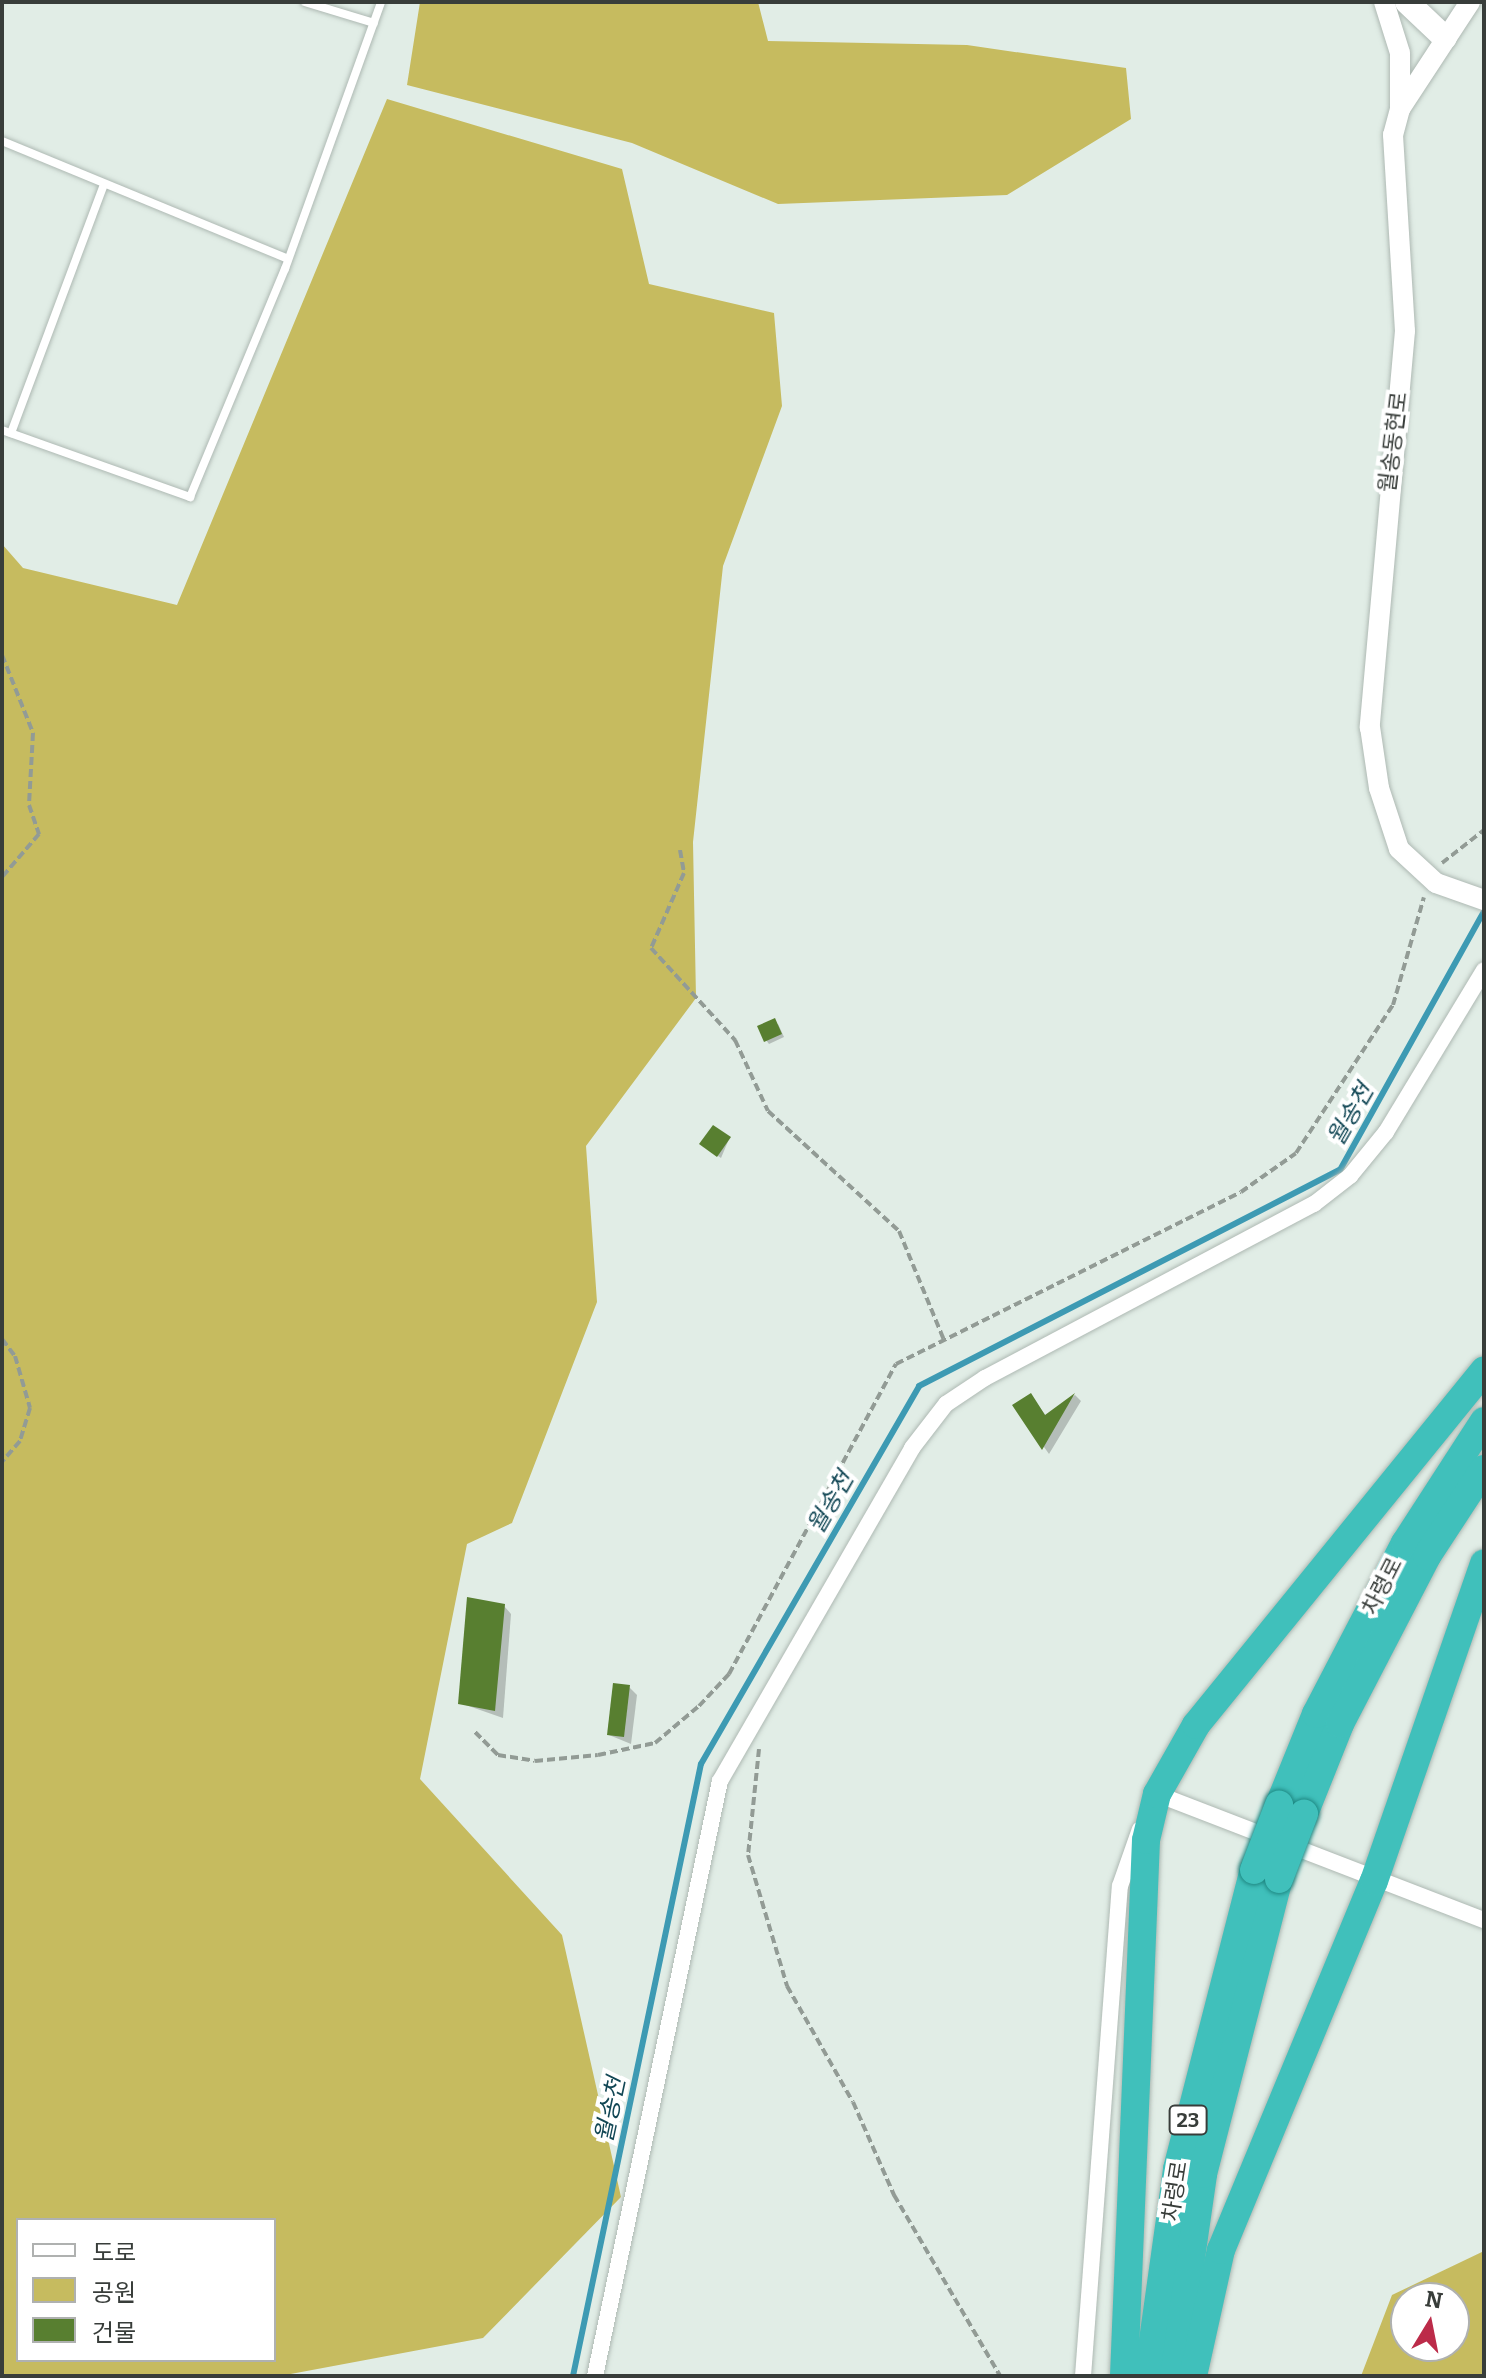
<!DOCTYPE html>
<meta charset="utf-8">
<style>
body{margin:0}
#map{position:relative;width:1486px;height:2378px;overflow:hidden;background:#e1ede6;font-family:Bitter,"Noto Sans KR",serif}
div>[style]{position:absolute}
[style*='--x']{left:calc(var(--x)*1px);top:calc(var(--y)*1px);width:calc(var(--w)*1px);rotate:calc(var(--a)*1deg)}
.green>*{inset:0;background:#c6bb5f}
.shadow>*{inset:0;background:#0003}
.stream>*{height:6px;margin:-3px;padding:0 3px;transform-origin:3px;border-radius:3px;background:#3d9ab3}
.building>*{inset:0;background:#587f30}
.path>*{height:4px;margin-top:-2px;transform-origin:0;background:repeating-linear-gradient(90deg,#929b95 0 8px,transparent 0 12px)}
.roads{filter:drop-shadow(0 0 2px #aeb9b3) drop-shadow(0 0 2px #aeb9b3)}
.service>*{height:8px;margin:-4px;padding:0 4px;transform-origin:4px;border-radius:4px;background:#fff}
.minor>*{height:16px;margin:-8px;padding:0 8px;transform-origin:8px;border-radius:8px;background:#fff}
.tertiary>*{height:20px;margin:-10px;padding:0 10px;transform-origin:10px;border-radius:10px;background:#fff}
.secondary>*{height:24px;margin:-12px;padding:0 12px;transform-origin:12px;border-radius:12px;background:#fff}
.trunk>*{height:28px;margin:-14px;padding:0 14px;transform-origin:14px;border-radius:14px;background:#40c0bb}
.bridges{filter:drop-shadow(0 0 2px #1f8883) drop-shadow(0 0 2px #1f8883)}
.trunk-bridge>*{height:28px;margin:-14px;padding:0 14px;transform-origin:14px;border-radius:14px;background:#40c0bb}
span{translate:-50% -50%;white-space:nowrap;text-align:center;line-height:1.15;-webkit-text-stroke:8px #fff;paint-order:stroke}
.shield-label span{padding:2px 6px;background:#fff;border:2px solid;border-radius:6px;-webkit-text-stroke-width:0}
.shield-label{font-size:20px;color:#383d3a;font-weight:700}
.street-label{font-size:22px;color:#383d3a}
.water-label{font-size:24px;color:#124755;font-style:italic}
.frame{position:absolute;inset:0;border:4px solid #383d3a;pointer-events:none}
.legend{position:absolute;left:16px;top:2218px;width:260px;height:144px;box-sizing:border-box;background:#fff;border:2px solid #afb1b0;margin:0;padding:10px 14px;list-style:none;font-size:24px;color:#383d3a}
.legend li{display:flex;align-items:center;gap:16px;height:40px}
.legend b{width:40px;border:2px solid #afb1b0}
.north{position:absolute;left:1390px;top:2282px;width:80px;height:80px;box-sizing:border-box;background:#fff;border:2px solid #afb1b0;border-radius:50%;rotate:10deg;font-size:22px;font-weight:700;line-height:32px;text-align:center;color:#383d3a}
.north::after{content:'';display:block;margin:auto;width:28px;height:36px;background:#bc2b49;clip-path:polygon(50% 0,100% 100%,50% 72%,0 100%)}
</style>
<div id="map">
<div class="green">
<div style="clip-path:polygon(420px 2px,758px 2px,768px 41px,967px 45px,1126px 68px,1131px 119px,1007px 195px,778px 204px,632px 143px,407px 85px)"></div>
<div style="clip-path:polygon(evenodd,387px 99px,622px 169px,649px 284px,774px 313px,782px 406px,723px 566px,693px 842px,696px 998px,586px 1146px,597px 1302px,512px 1523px,467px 1544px,420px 1779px,562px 1935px,621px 2197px,483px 2338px,280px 2376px,2px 2376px,2px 544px,23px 568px,177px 605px,387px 99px,18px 2220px,274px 2220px,274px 2360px,18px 2360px,18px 2220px)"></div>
<div style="clip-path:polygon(evenodd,1484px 2251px,1484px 2376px,1361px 2376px,1392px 2295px,1484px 2251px,1406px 2298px,1454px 2298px,1454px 2346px,1406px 2346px,1406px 2298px)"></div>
</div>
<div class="shadow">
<div style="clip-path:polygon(778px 1024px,784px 1037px,769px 1044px,766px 1040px)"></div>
<div style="clip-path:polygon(729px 1139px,721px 1158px,705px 1147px)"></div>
<div style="clip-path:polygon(1031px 1395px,1046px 1416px,1075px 1395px,1081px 1401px,1049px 1454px,1015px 1406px)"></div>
<div style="clip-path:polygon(504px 1606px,511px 1614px,503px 1718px,460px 1703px)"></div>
<div style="clip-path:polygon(629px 1687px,637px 1695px,631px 1744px,609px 1735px)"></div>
</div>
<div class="stream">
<div style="--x:573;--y:2376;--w:625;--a:-78.19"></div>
<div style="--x:701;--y:1764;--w:436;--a:-60"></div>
<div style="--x:919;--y:1386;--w:473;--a:-27.2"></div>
<div style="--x:1340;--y:1170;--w:296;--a:-60.9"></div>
</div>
<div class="building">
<div style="clip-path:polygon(775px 1018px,782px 1034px,764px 1042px,757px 1026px)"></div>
<div style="clip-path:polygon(713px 1125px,731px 1137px,717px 1157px,699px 1144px)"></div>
<div style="clip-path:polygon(1031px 1393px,1045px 1415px,1075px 1393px,1042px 1450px,1012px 1405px)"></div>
<div style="clip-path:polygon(467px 1597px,505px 1604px,495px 1711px,458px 1704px)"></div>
<div style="clip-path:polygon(613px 1683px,630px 1685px,624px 1737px,607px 1735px)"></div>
</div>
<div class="path">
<div style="--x:2;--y:655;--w:84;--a:68.3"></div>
<div style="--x:33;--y:733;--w:72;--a:93.2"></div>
<div style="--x:29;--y:805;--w:31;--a:71"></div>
<div style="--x:39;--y:834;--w:57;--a:130.7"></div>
<div style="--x:680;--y:850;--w:23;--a:80"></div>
<div style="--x:684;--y:873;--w:82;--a:113.7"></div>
<div style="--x:651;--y:948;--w:125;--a:47.6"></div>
<div style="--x:735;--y:1040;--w:78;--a:65.1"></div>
<div style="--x:768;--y:1111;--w:178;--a:42.5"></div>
<div style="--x:899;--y:1231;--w:118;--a:67.6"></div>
<div style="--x:1442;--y:863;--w:53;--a:-38.2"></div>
<div style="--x:2;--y:1339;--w:21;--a:53"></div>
<div style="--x:15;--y:1356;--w:54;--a:73.9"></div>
<div style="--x:30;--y:1408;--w:34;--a:107"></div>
<div style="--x:20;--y:1441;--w:28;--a:131"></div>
<div style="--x:475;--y:1732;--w:33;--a:45"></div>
<div style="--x:498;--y:1755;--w:37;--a:9"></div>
<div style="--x:535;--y:1761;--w:63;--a:-5.4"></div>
<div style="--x:598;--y:1755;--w:58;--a:-11.9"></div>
<div style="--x:655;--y:1743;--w:57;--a:-40.1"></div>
<div style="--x:699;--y:1706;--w:44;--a:-46.8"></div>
<div style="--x:729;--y:1674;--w:352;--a:-61.7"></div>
<div style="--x:896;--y:1364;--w:385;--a:-26.5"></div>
<div style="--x:1241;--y:1192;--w:67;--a:-35.3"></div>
<div style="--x:1296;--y:1153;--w:177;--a:-56.8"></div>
<div style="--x:1393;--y:1005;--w:112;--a:-74"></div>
<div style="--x:759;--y:1749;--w:107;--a:95.9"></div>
<div style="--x:748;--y:1855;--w:137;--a:73.4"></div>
<div style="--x:787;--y:1986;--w:133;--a:60.4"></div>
<div style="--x:853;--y:2102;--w:102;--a:66.2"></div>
<div style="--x:894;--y:2195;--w:210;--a:59.6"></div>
</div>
<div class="roads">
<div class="service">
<div style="--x:305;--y:2;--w:72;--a:16.9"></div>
<div style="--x:2;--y:141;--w:309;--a:22.4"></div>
<div style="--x:2;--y:430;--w:200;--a:19.6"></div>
<div style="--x:190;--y:497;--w:247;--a:-67.4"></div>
<div style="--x:285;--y:269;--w:284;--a:-70.2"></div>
<div style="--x:11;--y:433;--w:266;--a:-69.5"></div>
</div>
<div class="minor">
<div style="--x:1154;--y:1801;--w:8;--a:-67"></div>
<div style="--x:1157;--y:1794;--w:350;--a:21.1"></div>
<div style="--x:595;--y:2376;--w:608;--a:-78.14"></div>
<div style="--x:720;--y:1781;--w:384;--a:-60"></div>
<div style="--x:912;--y:1448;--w:56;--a:-52.3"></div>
<div style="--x:946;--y:1404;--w:47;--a:-33.7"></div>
<div style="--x:985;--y:1378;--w:372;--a:-27.9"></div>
<div style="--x:1314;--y:1204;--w:46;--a:-37.9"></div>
<div style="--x:1350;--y:1176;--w:57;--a:-50.7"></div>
<div style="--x:1386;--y:1132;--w:189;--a:-58.8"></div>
<div style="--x:1083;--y:2376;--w:491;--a:-85.7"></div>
<div style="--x:1120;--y:1886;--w:60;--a:-70.7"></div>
</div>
<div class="tertiary">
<div style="--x:1384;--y:2;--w:53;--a:72.6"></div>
<div style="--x:1400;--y:53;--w:56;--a:90"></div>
<div style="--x:1470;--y:2;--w:128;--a:123.2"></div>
<div style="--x:1400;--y:109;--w:27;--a:105"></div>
<div style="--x:1393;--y:135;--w:196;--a:86.5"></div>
<div style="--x:1405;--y:331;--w:398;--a:95.1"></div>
<div style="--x:1370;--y:727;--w:62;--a:81.6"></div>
<div style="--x:1379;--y:788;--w:64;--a:71.8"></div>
<div style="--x:1399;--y:849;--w:50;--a:42.6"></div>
<div style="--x:1436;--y:883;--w:51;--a:19.5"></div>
</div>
<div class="secondary">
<div style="--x:1407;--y:2;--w:52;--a:43.5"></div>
</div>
<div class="trunk">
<div style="--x:1279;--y:1805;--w:98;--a:-67.9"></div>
<div style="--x:1316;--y:1714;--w:193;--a:-62.5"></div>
<div style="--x:1405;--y:1543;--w:145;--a:-57.1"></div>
<div style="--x:1304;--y:1814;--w:97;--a:-68.2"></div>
<div style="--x:1340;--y:1724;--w:189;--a:-62.6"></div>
<div style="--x:1427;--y:1556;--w:104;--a:-56.8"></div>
<div style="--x:1124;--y:2376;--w:536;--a:-87.65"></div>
<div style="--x:1146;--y:1840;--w:47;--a:-76.6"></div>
<div style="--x:1157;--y:1794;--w:79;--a:-60.5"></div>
<div style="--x:1196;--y:1725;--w:457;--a:-50.9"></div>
<div style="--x:1148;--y:2376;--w:209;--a:-82"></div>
<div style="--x:1177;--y:2169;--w:309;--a:-75.6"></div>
<div style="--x:1174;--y:2376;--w:204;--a:-81.8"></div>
<div style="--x:1203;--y:2174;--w:305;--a:-75.6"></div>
<div style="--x:1193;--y:2376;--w:129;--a:-77.5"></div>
<div style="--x:1221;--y:2250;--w:399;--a:-67.5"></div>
<div style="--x:1374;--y:1881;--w:336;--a:-70.9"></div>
</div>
</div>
<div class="bridges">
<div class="trunk-bridge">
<div style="--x:1254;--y:1870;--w:70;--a:-69"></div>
<div style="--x:1279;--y:1879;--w:70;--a:-69"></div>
</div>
</div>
<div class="shield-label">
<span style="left:1188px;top:2120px">23</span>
</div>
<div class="street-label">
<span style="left:1393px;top:442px;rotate:-83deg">월송동현로</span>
<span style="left:1382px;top:1586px;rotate:-63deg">차령로</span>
<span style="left:1175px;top:2191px;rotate:-81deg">차령로</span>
</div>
<div class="water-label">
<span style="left:1351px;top:1115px;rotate:-60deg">월송천</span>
<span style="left:831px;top:1503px;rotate:-60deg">월송천</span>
<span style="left:611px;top:2110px;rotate:-78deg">월송천</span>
</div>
<div class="frame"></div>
<ul class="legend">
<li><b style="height:10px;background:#fff"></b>도로</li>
<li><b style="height:22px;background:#c6bb5f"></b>공원</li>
<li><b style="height:22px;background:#587f30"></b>건물</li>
</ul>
<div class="north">N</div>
</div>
